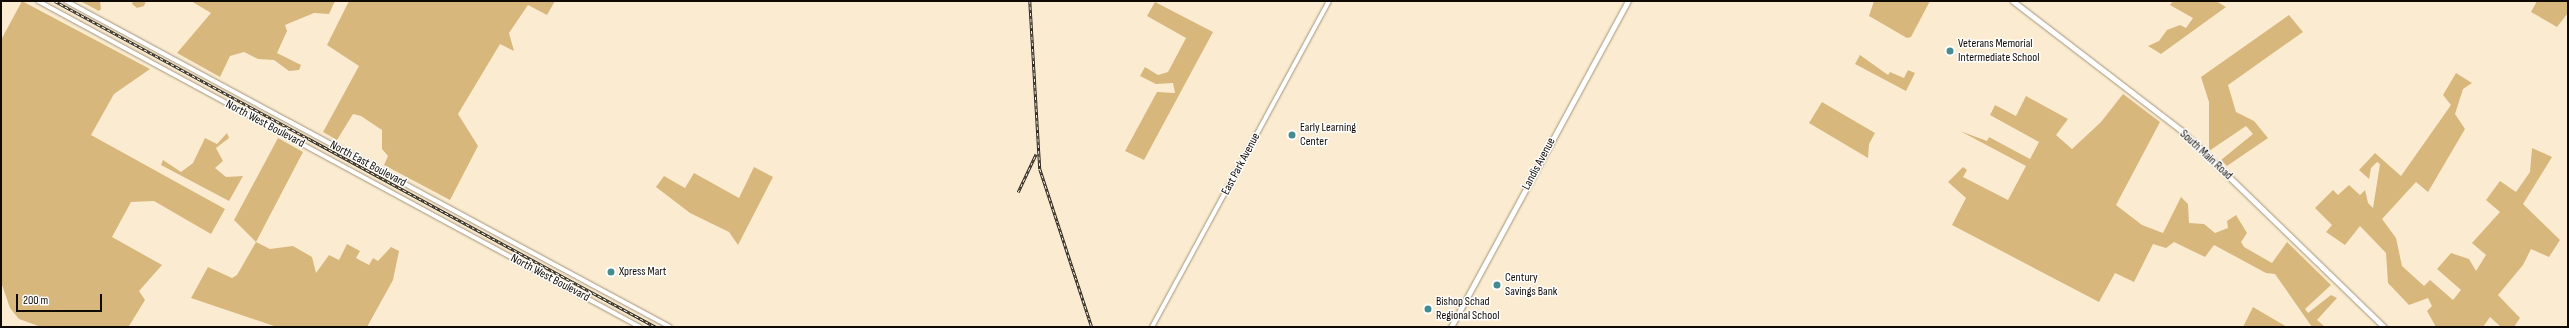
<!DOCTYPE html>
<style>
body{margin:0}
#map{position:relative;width:2569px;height:328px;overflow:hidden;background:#fbecd1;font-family:"Sofia Sans Condensed",sans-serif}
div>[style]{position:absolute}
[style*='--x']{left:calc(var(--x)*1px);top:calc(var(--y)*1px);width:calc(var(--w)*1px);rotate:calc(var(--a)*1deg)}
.green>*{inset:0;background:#d8b77d}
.roads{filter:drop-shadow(0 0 1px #a2947b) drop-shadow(0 0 1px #a2947b)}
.secondary>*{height:4px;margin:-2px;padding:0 2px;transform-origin:2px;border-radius:2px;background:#fff}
.primary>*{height:4.5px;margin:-2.25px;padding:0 2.25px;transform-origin:2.25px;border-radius:2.25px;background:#fff}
.rail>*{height:2.5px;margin-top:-1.25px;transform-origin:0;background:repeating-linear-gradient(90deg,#fff 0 3px,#2c261c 0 6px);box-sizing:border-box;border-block:1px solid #2c261c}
.dots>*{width:11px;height:11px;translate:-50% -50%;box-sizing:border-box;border:2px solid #fff;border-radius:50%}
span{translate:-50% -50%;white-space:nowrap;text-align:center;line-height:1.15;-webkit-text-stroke:3px #fff;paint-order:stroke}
.poi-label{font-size:12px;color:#0f0a03}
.left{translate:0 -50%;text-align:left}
.street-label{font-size:12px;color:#0f0a03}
.frame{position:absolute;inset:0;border:2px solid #0f0a03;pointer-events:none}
.scale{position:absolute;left:16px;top:294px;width:86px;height:18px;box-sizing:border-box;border:2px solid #0f0a03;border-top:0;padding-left:5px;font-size:12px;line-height:14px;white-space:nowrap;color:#0f0a03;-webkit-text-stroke:3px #fff;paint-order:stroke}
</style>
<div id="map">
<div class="green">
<div style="clip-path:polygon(22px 1px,150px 69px,114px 94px,91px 135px,225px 209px,211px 234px,154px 201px,131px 202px,112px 237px,162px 265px,139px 291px,145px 300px,129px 326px,41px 327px,19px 319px,10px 308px,1px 282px,1px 40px)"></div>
<div style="clip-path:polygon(80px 1px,100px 1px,101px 9px,99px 11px)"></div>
<div style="clip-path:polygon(133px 1px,146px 1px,144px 6px,137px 8px,132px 4px)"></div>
<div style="clip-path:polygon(191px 1px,335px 1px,329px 14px,314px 13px,285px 25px,287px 31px,277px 53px,301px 65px,299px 70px,289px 71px,274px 60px,258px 59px,244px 52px,230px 56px,220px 77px,177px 53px,211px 13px)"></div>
<div style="clip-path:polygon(349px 1px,555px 1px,547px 15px,528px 5px,509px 33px,514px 51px,500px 44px,458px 114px,478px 146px,450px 200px,384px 165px,388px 156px,382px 149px,382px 130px,361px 116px,353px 114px,337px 140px,323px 132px,359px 66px,327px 45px)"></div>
<div style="clip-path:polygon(1874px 1px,1930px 1px,1911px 37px,1907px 38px,1869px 16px)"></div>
<div style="clip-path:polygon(2173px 1px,2216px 1px,2226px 7px,2161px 54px,2148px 46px,2159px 41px,2167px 30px,2180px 25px,2186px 28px,2193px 18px,2170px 5px)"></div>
<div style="clip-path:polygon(2537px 1px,2568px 1px,2568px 13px,2557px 27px,2531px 12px)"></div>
<div style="clip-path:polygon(1155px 2px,1213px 32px,1144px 160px,1125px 151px,1157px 92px,1175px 93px,1173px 83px,1156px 84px,1140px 76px,1145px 67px,1158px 75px,1168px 72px,1186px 38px,1147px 16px)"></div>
<div style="clip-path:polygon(2289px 15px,2303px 32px,2228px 85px,2236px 112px,2254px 121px,2268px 138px,2227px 166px,2221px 160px,2253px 134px,2246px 126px,2209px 151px,2209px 102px,2201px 77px)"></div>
<div style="clip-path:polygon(1860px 55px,1888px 75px,1890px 72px,1904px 78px,1908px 70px,1915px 73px,1906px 91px,1855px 64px)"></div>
<div style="clip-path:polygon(2456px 73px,2472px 83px,2463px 89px,2455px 114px,2465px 129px,2428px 192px,2416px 182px,2382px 219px,2396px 238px,2402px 266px,2424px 286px,2430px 280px,2453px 300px,2461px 290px,2437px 269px,2451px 253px,2469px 259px,2476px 271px,2486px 255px,2472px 243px,2500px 212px,2486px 200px,2500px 181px,2516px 192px,2530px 172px,2532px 148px,2552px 157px,2523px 204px,2560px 240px,2549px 257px,2531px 249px,2523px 265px,2498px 295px,2520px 318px,2514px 327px,2501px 327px,2490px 317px,2483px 327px,2436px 327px,2427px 311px,2432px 306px,2428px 298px,2409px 305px,2388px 283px,2386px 253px,2360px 226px,2345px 245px,2326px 232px,2332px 225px,2315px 208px,2333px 190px,2338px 195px,2349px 185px,2360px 195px,2365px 190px,2368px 203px,2373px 208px,2380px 164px,2377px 162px,2371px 168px,2369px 179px,2359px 170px,2375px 153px,2401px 176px,2451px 105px,2443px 95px)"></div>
<div style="clip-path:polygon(2123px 94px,2160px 122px,2116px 205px,2142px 225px,2163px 233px,2181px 197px,2188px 204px,2189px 223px,2204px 224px,2215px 233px,2228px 228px,2227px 221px,2236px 215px,2247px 233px,2241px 242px,2244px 247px,2272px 263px,2287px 242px,2331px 285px,2305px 309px,2308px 313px,2331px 295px,2337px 298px,2317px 320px,2325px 327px,2312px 327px,2275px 274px,2266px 273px,2214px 245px,2205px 257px,2174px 242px,2166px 248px,2153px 244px,2134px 282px,2115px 273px,2099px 302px,1952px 225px,1966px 198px,1948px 182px,1963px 167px,1967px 170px,1963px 177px,2008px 200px,2026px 166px,1960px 131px,1987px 141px,1989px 137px,2030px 159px,2039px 142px,1990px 115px,1995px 105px,2016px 116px,2026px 96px,2068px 119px,2056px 135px,2072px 149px,2101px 122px)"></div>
<div style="clip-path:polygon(1822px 102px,1875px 133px,1869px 144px,1868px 158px,1809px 123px)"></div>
<div style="clip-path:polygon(227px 133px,229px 138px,216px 148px,223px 161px,215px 168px,226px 177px,243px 176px,229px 201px,161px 165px,163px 160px,181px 172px,193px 163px,205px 138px,217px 144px)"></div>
<div style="clip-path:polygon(278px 138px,303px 152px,256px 242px,270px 249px,293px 246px,312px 257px,316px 273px,329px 255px,339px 260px,347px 244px,360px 251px,356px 258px,369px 265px,373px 258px,378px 261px,391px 247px,399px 251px,393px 280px,367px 327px,277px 327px,191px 298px,208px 267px,232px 278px,237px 275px,256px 242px,234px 220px)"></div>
<div style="clip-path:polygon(754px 167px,773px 177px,738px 245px,729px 232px,690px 213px,656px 187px,664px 176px,685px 188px,694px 173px,739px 198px)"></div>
<div style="clip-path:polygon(2253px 307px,2287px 327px,2243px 327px)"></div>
</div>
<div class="roads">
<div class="secondary">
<div style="--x:38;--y:1;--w:685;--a:28.44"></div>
<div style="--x:66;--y:1;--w:686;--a:28.36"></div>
<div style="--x:1152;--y:327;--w:371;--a:-61.5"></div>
</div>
<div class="primary">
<div style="--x:2013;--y:1;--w:212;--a:37.5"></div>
<div style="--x:2181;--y:130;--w:283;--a:44.1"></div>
<div style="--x:1451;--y:327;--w:371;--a:-61.5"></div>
</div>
</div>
<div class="rail">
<div style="--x:55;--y:1;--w:684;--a:28.48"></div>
<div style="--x:1030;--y:1;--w:168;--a:86.6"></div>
<div style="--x:1040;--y:169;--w:166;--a:71.8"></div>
<div style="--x:1018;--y:192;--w:42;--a:-64.7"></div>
</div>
<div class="dots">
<div style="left:1950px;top:51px;background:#458c92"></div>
<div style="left:1292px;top:135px;background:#458c92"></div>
<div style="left:611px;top:272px;background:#458c92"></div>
<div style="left:1497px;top:285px;background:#458c92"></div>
<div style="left:1428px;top:309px;background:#458c92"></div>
</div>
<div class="poi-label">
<span class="left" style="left:1958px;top:51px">Veterans Memorial<br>Intermediate School</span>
<span class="left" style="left:1300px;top:135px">Early Learning<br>Center</span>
<span class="left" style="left:619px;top:272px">Xpress Mart</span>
<span class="left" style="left:1505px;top:285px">Century<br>Savings Bank</span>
<span class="left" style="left:1436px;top:309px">Bishop Schad<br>Regional School</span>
</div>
<div class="street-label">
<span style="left:265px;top:124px;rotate:28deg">North West Boulevard</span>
<span style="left:2206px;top:155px;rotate:43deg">South Main Road</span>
<span style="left:368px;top:164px;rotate:28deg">North East Boulevard</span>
<span style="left:1241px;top:164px;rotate:-62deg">East Park Avenue</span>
<span style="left:1539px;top:164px;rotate:-62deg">Landis Avenue</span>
<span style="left:550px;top:278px;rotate:28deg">North West Boulevard</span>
</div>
<div class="frame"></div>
<div class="scale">200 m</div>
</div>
